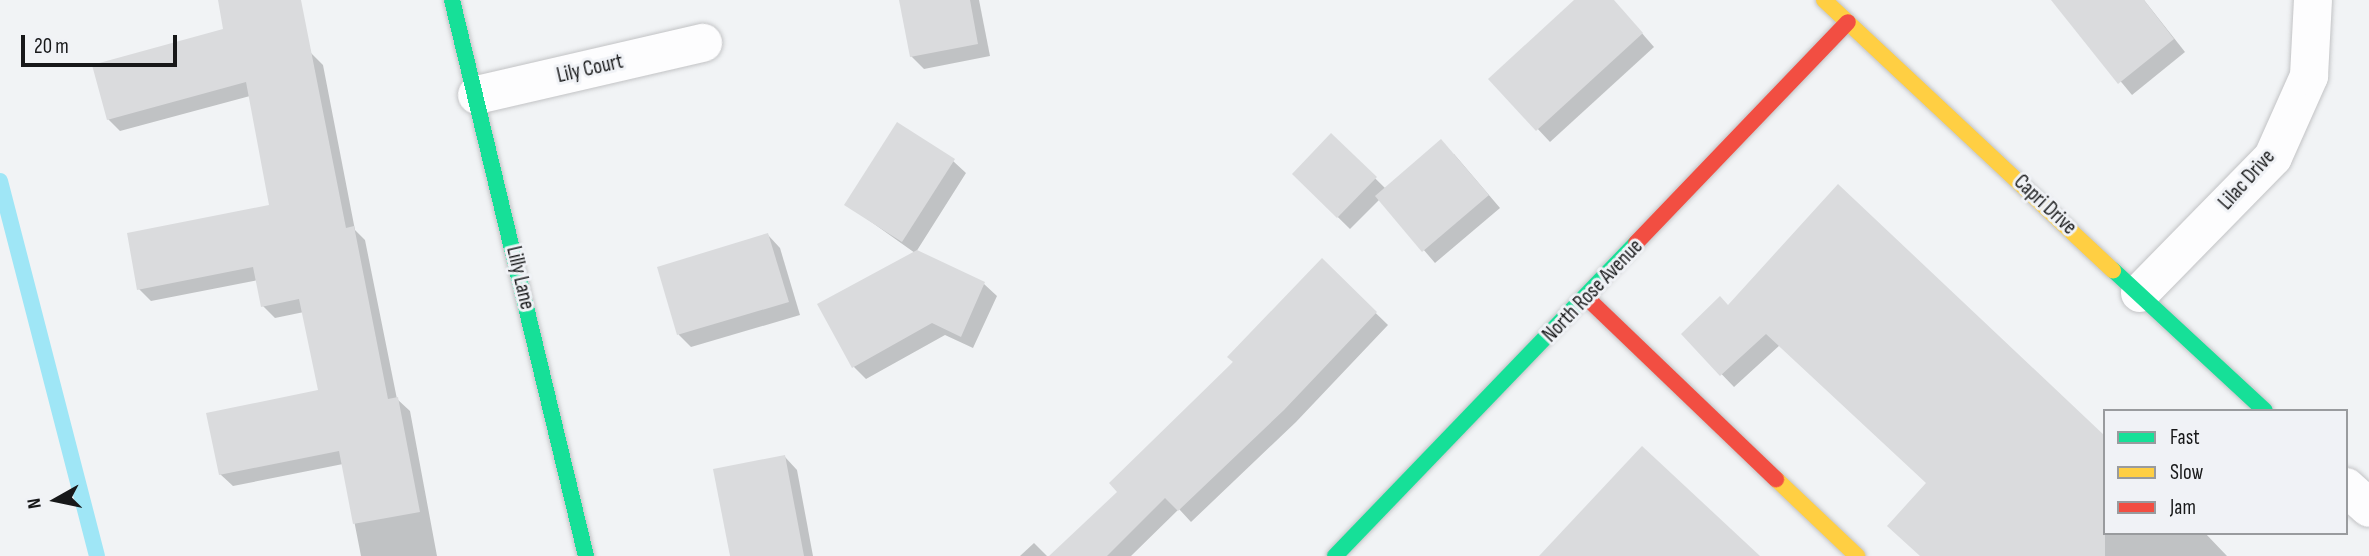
<!DOCTYPE html>
<style>
body{margin:0}
#map{position:relative;width:2369px;height:556px;overflow:hidden;background:#f1f3f5;font-family:"Sofia Sans Condensed",sans-serif}
div>[style]{position:absolute}
[style*='--x']{left:calc(var(--x)*1px);top:calc(var(--y)*1px);width:calc(var(--w)*1px);rotate:calc(var(--a)*1deg)}
.shadow>*{inset:0;background:#0003}
.stream>*{height:16px;margin:-8px;padding:0 8px;transform-origin:8px;border-radius:8px;background:#9fe6f6}
.building>*{inset:0;background:#dadbdd}
.roads{filter:drop-shadow(0 0 2px #c2c3c5) drop-shadow(0 0 2px #c2c3c5)}
.street>*{height:38px;margin:-19px;padding:0 19px;transform-origin:19px;border-radius:19px;background:#fdfdfe}
.fast>*{height:16px;margin:-8px;padding:0 8px;transform-origin:8px;border-radius:8px;background:#16e098}
.slow>*{height:16px;margin:-8px;padding:0 8px;transform-origin:8px;border-radius:8px;background:#ffcf43}
.jam>*{height:16px;margin:-8px;padding:0 8px;transform-origin:8px;border-radius:8px;background:#f24e42}
span{translate:-50% -50%;white-space:nowrap;text-align:center;line-height:1.15;-webkit-text-stroke:6px #f0f2f6;paint-order:stroke}
.street-label{font-size:21px;color:#171819}
.legend{position:absolute;left:2103px;top:409px;width:245px;height:126px;box-sizing:border-box;background:#f0f2f6;border:2px solid #999b9e;margin:0;padding:9px 12px;list-style:none;font-size:21px;color:#171819}
.legend li{display:flex;align-items:center;gap:14px;height:35px}
.legend b{width:35px;border:2px solid #999b9e}
.north{position:absolute;left:21px;top:465px;width:70px;height:70px;-webkit-text-stroke:5px #f0f2f6;paint-order:stroke;rotate:261deg;font-size:19px;font-weight:700;line-height:28px;text-align:center;color:#171819}
.north::after{content:'';display:block;margin:auto;width:24px;height:32px;background:#171819;clip-path:polygon(50% 0,100% 100%,50% 72%,0 100%)}
.scale{position:absolute;left:21px;top:35px;width:156px;height:32px;box-sizing:border-box;border:4px solid #171819;border-top:0;padding-left:9px;font-size:21px;line-height:24px;white-space:nowrap;color:#171819;-webkit-text-stroke:5px #f0f2f6;paint-order:stroke}
</style>
<div id="map">
<div class="shadow">
<div style="clip-path:polygon(219px 0,298px 0,311px 53px,323px 65px,355px 230px,365px 240px,397px 399px,410px 411px,437px 556px,361px 556px,343px 464px,233px 486px,220px 474px,320px 391px,304px 312px,275px 318px,263px 306px,258px 280px,151px 301px,139px 289px,272px 207px,250px 96px,120px 131px,108px 119px,225px 30px)"></div>
<div style="clip-path:polygon(900px 0,979px 0,990px 56px,924px 69px,911px 56px)"></div>
<div style="clip-path:polygon(1577px 0,1613px 0,1654px 47px,1550px 142px,1491px 79px)"></div>
<div style="clip-path:polygon(2053px 0,2144px 0,2185px 52px,2132px 95px)"></div>
<div style="clip-path:polygon(1331px 135px,1386px 189px,1454px 154px,1500px 208px,1435px 263px,1380px 199px,1350px 229px,1294px 174px)"></div>
<div style="clip-path:polygon(953px 161px,966px 173px,916px 252px,984px 284px,997px 296px,973px 348px,945px 335px,866px 379px,854px 367px,819px 305px,915px 253px,846px 204px)"></div>
<div style="clip-path:polygon(768px 235px,780px 248px,800px 315px,691px 347px,679px 335px,659px 269px)"></div>
<div style="clip-path:polygon(1322px 261px,1388px 325px,1296px 422px,1191px 522px,1179px 509px,1131px 556px,1052px 556px,1119px 492px)"></div>
<div style="clip-path:polygon(1728px 307px,2105px 533px,2205px 533px,2227px 556px,1921px 556px,1928px 483px,1780px 345px,1734px 387px,1683px 334px)"></div>
<div style="clip-path:polygon(785px 457px,797px 470px,813px 556px,732px 556px)"></div>
<div style="clip-path:polygon(1034px 543px,1047px 556px,1020px 556px)"></div>
</div>
<div class="stream">
<div style="--x:0;--y:181;--w:387;--a:75.5"></div>
</div>
<div class="building">
<div style="clip-path:polygon(218px 0,301px 0,346px 228px,354px 226px,388px 399px,398px 397px,420px 512px,353px 524px,339px 451px,219px 475px,206px 413px,318px 390px,299px 299px,261px 307px,253px 267px,137px 290px,127px 233px,269px 205px,246px 82px,107px 120px,92px 65px,223px 29px)"></div>
<div style="clip-path:polygon(899px 0,970px 0,978px 44px,910px 57px)"></div>
<div style="clip-path:polygon(1574px 0,1614px 0,1643px 33px,1536px 131px,1488px 79px)"></div>
<div style="clip-path:polygon(2051px 0,2144px 0,2174px 39px,2118px 84px)"></div>
<div style="clip-path:polygon(897px 122px,955px 159px,902px 242px,844px 205px)"></div>
<div style="clip-path:polygon(1331px 133px,1377px 177px,1337px 218px,1292px 174px)"></div>
<div style="clip-path:polygon(1441px 139px,1489px 195px,1422px 252px,1375px 196px)"></div>
<div style="clip-path:polygon(1838px 184px,2105px 436px,2105px 556px,1920px 556px,1887px 526px,1926px 483px,1766px 334px,1720px 376px,1681px 334px,1720px 296px,1728px 305px)"></div>
<div style="clip-path:polygon(768px 233px,789px 302px,677px 335px,657px 267px)"></div>
<div style="clip-path:polygon(917px 250px,985px 282px,961px 337px,932px 323px,852px 368px,817px 304px)"></div>
<div style="clip-path:polygon(1322px 258px,1377px 312px,1284px 410px,1178px 511px,1165px 498px,1107px 556px,1049px 556px,1117px 492px,1109px 483px,1233px 362px,1227px 357px)"></div>
<div style="clip-path:polygon(1642px 446px,1760px 556px,1539px 556px)"></div>
<div style="clip-path:polygon(785px 455px,804px 556px,730px 556px,713px 469px)"></div>
</div>
<div class="roads">
<div class="street">
<div style="--x:477;--y:95;--w:232;--a:-13"></div>
<div style="--x:2140;--y:293;--w:190;--a:-45.6"></div>
<div style="--x:2273;--y:157;--w:89;--a:-66"></div>
<div style="--x:2309;--y:76;--w:76;--a:-87"></div>
<div style="--x:2346;--y:487;--w:31;--a:42"></div>
</div>
<div class="fast">
<div style="--x:452;--y:0;--w:572;--a:76.45"></div>
<div style="--x:2113;--y:270;--w:207;--a:42.8"></div>
<div style="--x:1335;--y:556;--w:434;--a:-46.1"></div>
</div>
<div class="slow">
<div style="--x:1824;--y:0;--w:396;--a:43.1"></div>
<div style="--x:1776;--y:479;--w:112;--a:43.5"></div>
</div>
<div class="jam">
<div style="--x:1636;--y:243;--w:306;--a:-46.2"></div>
<div style="--x:1587;--y:298;--w:262;--a:43.8"></div>
</div>
</div>
<div class="street-label">
<span style="left:590px;top:69px;rotate:-13deg">Lily Court</span>
<span style="left:2247px;top:180px;rotate:-48deg">Lilac Drive</span>
<span style="left:2045px;top:205px;rotate:43deg">Capri Drive</span>
<span style="left:520px;top:278px;rotate:77deg">Lilly Lane</span>
<span style="left:1593px;top:291px;rotate:-46deg">North Rose Avenue</span>
</div>
<ul class="legend">
<li><b style="height:9px;background:#16e098"></b>Fast</li>
<li><b style="height:9px;background:#ffcf43"></b>Slow</li>
<li><b style="height:9px;background:#f24e42"></b>Jam</li>
</ul>
<div class="north">N</div>
<div class="scale">20 m</div>
</div>
